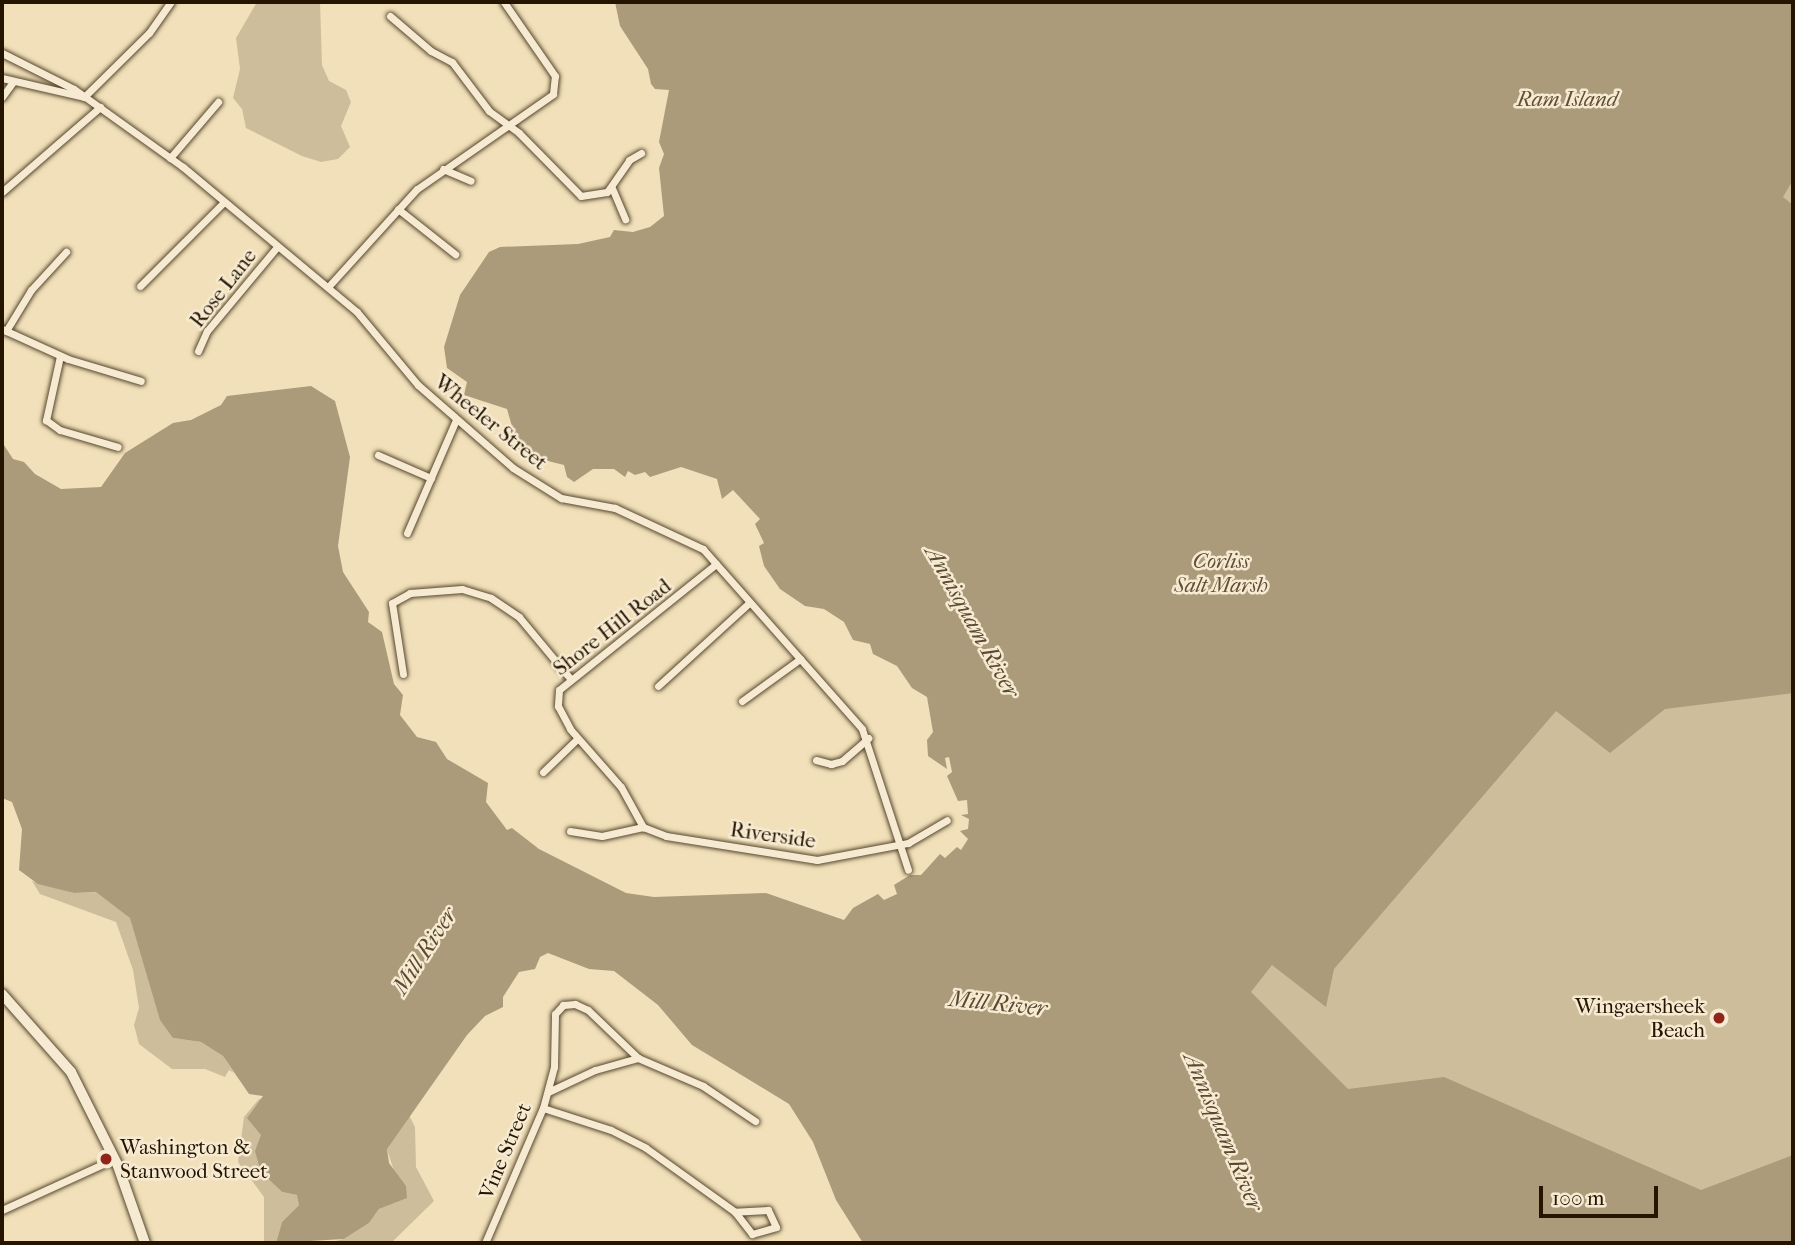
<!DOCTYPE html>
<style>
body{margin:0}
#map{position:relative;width:1795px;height:1245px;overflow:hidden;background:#f1e0b9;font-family:"IM FELL French Canon",serif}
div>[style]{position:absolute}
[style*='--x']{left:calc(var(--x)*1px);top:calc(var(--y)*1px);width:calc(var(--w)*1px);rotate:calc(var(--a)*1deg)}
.green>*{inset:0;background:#cebd9a}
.water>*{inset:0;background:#ab9b7a}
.roads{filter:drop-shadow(0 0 2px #57472e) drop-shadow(0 0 2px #57472e)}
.street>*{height:7px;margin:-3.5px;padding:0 3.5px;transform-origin:3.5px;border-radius:3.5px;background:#f6ebd2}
.secondary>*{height:10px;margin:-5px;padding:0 5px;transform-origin:5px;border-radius:5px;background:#f6ebd2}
.dots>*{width:19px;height:19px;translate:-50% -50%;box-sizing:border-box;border:4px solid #f6ebd2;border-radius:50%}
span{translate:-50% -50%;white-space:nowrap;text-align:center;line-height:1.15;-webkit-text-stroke:5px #f6ebd2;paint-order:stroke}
.park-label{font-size:21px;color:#604f36;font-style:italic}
.street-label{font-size:21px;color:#241400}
.poi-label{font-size:21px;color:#241400}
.right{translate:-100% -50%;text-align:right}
.left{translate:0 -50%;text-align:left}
.water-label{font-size:23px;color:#5a4a31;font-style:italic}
.frame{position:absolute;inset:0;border:4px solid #241400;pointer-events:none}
.scale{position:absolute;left:1539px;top:1186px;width:119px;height:32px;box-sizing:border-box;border:4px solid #241400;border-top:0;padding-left:9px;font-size:21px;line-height:24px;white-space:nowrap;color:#241400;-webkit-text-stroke:5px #f6ebd2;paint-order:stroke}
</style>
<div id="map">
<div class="green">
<div style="clip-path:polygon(257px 2px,320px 2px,322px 65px,329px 81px,346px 90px,351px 102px,341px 126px,350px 147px,338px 159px,321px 162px,302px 156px,246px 128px,242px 109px,233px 98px,240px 69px,236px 38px)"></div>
<div style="clip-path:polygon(1793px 2px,1793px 1205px,1771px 1216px,1390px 1116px,1268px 1044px,985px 354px)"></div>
<div style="clip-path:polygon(32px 881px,74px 893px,101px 892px,125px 902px,173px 1038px,201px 1042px,223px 1056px,234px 1073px,229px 1070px,225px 1077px,205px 1069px,172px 1069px,139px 1044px,134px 1025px,139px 1008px,133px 970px,116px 922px,40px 894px)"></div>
<div style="clip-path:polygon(269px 1097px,261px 1172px,282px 1192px,307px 1197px,282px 1222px,276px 1243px,264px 1243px,264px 1197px,238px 1162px,244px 1117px,259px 1099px)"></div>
<div style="clip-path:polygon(409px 1115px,415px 1127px,416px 1167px,434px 1201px,391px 1243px,328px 1243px,344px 1239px,369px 1223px,379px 1209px,403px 1199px,386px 1146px)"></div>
</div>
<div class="water">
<div style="clip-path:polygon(615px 2px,1793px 2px,1793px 180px,1783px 197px,1793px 205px,1793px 693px,1665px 709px,1610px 753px,1556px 711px,1334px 969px,1326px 1007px,1272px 965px,1251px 992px,1348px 1089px,1444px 1077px,1701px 1190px,1793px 1155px,1793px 1243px,863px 1243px,836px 1200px,813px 1142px,789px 1104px,692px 1045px,658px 1005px,614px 971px,589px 969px,548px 953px,540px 957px,535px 969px,519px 972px,503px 997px,503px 1007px,485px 1016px,467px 1035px,387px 1149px,389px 1163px,406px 1186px,407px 1198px,379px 1209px,369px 1223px,344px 1239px,276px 1243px,282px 1222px,299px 1205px,297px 1195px,282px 1192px,261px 1172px,255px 1151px,261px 1135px,247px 1118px,263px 1096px,249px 1094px,223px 1056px,201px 1042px,173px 1038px,160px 1020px,130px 918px,96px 892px,74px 893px,38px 884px,19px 870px,22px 829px,12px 802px,2px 798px,2px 442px,13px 459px,24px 462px,35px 474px,61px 489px,101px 487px,125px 453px,173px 423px,191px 420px,221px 405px,227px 396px,311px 386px,335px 401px,350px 457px,338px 546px,343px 572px,369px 612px,368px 622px,382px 632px,394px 684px,403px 695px,400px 715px,417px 737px,436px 742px,447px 759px,488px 783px,486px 802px,507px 830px,512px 828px,539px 849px,626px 893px,654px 897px,766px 893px,844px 920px,853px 908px,878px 894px,884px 900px,897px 894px,894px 885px,910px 875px,921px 875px,940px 854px,945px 858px,957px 847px,961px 850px,968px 839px,960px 831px,968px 829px,969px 819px,961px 815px,968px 814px,967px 800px,958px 801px,947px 776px,952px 772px,949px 757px,945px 758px,947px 769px,928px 756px,927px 740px,933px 732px,927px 697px,912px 688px,897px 666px,873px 654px,870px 644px,853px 640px,844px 622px,824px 609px,805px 606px,780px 589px,764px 566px,759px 546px,764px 543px,755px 524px,760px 519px,733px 490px,722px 499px,717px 479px,681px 467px,650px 477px,645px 472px,635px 475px,628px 471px,625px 477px,614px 469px,593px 469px,574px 482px,567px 477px,564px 465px,520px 454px,507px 409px,464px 395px,467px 382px,447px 368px,444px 347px,460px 295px,489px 252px,500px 247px,578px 244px,610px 237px,614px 230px,633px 232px,650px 227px,664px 216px,659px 168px,664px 154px,659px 142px,669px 90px,655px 89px,651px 84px,648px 69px,620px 26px)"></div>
</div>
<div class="roads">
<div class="street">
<div style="--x:390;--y:16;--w:54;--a:40.5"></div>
<div style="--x:431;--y:51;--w:24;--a:28"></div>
<div style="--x:452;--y:62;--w:61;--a:52.9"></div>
<div style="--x:489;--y:111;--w:37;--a:36"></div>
<div style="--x:519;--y:133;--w:88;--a:45.5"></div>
<div style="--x:581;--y:196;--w:26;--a:-9"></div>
<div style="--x:607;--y:192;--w:39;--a:-55"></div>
<div style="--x:629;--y:160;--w:14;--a:-30"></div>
<div style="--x:2;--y:53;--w:80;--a:26.6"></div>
<div style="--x:74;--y:89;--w:134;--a:35.6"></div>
<div style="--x:183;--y:167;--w:226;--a:39.8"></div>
<div style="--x:357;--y:312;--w:95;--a:50.1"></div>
<div style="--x:418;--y:385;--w:126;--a:41.1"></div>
<div style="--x:513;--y:468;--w:57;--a:32"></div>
<div style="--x:561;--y:498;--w:55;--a:10.5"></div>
<div style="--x:615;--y:508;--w:97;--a:25"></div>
<div style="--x:703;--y:549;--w:240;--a:48.5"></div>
<div style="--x:862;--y:729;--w:148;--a:71.9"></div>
<div style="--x:2;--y:78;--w:84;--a:13"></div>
<div style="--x:84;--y:97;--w:91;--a:-44.6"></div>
<div style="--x:149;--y:33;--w:38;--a:-55"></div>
<div style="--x:2;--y:97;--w:19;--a:-54"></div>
<div style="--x:170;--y:158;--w:74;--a:-49.4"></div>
<div style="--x:443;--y:169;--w:30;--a:23"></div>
<div style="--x:612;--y:188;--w:34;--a:67"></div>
<div style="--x:2;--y:192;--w:130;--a:-40.9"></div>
<div style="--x:398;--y:209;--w:73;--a:38.3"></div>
<div style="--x:140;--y:286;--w:119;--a:-45"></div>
<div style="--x:328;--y:287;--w:132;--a:-47.8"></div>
<div style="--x:417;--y:189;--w:166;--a:-34.9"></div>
<div style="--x:553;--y:94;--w:18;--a:-84"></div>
<div style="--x:555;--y:76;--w:90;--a:-124.6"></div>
<div style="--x:2;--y:329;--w:72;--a:24.4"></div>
<div style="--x:68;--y:359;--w:76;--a:16.8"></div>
<div style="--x:6;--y:331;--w:48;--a:-58.6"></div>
<div style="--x:31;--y:290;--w:52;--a:-47.4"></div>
<div style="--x:198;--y:351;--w:22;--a:-66"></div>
<div style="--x:207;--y:331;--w:109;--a:-50.2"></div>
<div style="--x:60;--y:356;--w:66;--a:102.3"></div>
<div style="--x:46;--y:420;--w:17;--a:36"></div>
<div style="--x:60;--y:430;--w:60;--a:16.3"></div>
<div style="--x:378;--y:455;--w:58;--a:23.5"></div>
<div style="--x:407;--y:533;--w:123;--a:-66.6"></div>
<div style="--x:716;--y:564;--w:201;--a:141.3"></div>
<div style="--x:559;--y:690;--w:16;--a:94"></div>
<div style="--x:558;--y:706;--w:26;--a:62"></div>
<div style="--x:570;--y:729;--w:77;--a:48.7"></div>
<div style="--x:621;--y:787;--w:46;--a:61.2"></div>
<div style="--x:643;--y:827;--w:25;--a:21"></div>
<div style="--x:666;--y:836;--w:153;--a:9"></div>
<div style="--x:817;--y:860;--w:93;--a:-10.6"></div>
<div style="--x:908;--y:843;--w:45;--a:-30.5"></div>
<div style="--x:403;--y:674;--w:72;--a:-98.8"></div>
<div style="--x:392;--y:603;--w:21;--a:-29"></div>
<div style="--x:410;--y:593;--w:52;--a:-4.4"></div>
<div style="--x:462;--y:589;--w:30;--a:17"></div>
<div style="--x:491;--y:598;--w:34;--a:34"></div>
<div style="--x:519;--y:617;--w:78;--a:50.2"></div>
<div style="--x:658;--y:686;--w:123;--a:-42.4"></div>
<div style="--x:742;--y:701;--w:72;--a:-35.9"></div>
<div style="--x:816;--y:760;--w:16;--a:15"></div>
<div style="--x:831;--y:764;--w:11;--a:-15"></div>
<div style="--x:842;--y:761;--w:35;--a:-41"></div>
<div style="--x:543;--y:772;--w:47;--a:-44.1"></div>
<div style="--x:570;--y:831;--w:32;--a:9"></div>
<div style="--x:602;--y:836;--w:42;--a:-12.4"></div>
<div style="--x:548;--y:1092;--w:52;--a:-25.1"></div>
<div style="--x:595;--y:1070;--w:45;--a:-15.6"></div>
<div style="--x:543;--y:1108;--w:71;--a:17.9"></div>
<div style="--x:611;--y:1130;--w:39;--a:27"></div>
<div style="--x:646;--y:1148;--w:110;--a:35.7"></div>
<div style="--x:735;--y:1212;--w:28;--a:52"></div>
<div style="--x:752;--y:1234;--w:25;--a:-16"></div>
<div style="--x:776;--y:1227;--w:19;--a:-115"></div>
<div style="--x:768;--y:1210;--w:33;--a:177"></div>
<div style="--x:2;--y:1210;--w:123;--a:-24.5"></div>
<div style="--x:485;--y:1243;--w:147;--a:-66.8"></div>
<div style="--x:543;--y:1108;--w:42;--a:-75"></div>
<div style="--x:554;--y:1067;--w:53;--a:-88.9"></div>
<div style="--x:555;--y:1014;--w:12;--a:-48"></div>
<div style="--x:563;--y:1005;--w:12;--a:-5"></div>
<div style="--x:575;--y:1004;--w:14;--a:25"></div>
<div style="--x:588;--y:1010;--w:69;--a:43.8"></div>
<div style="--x:638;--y:1058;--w:71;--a:23.3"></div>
<div style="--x:703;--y:1086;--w:63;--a:33.9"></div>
</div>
<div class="secondary">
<div style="--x:2;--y:994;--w:104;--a:48.5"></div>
<div style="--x:71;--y:1072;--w:105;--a:63.4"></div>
<div style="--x:118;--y:1166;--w:82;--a:70.7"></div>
</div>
</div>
<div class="dots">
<div style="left:1719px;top:1018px;background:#8f2418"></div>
<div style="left:106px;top:1159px;background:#8f2418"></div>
</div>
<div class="park-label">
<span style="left:1567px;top:99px">Ram Island</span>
<span style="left:1221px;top:573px">Corliss<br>Salt Marsh</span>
</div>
<div class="street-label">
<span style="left:223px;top:288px;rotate:-52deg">Rose Lane</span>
<span style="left:491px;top:422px;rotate:39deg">Wheeler Street</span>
<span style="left:612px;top:627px;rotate:-38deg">Shore Hill Road</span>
<span style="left:773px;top:835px;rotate:8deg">Riverside</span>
<span style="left:505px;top:1151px;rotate:-67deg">Vine Street</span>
</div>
<div class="poi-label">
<span class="right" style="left:1705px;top:1018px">Wingaersheek<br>Beach</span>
<span class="left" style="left:120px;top:1159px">Washington &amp;<br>Stanwood Street</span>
</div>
<div class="water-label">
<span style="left:972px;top:622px;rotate:61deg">Annisquam River</span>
<span style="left:425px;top:951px;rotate:-57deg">Mill River</span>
<span style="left:998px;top:1004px;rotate:6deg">Mill River</span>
<span style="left:1223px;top:1132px;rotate:67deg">Annisquam River</span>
</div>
<div class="frame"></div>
<div class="scale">100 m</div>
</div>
